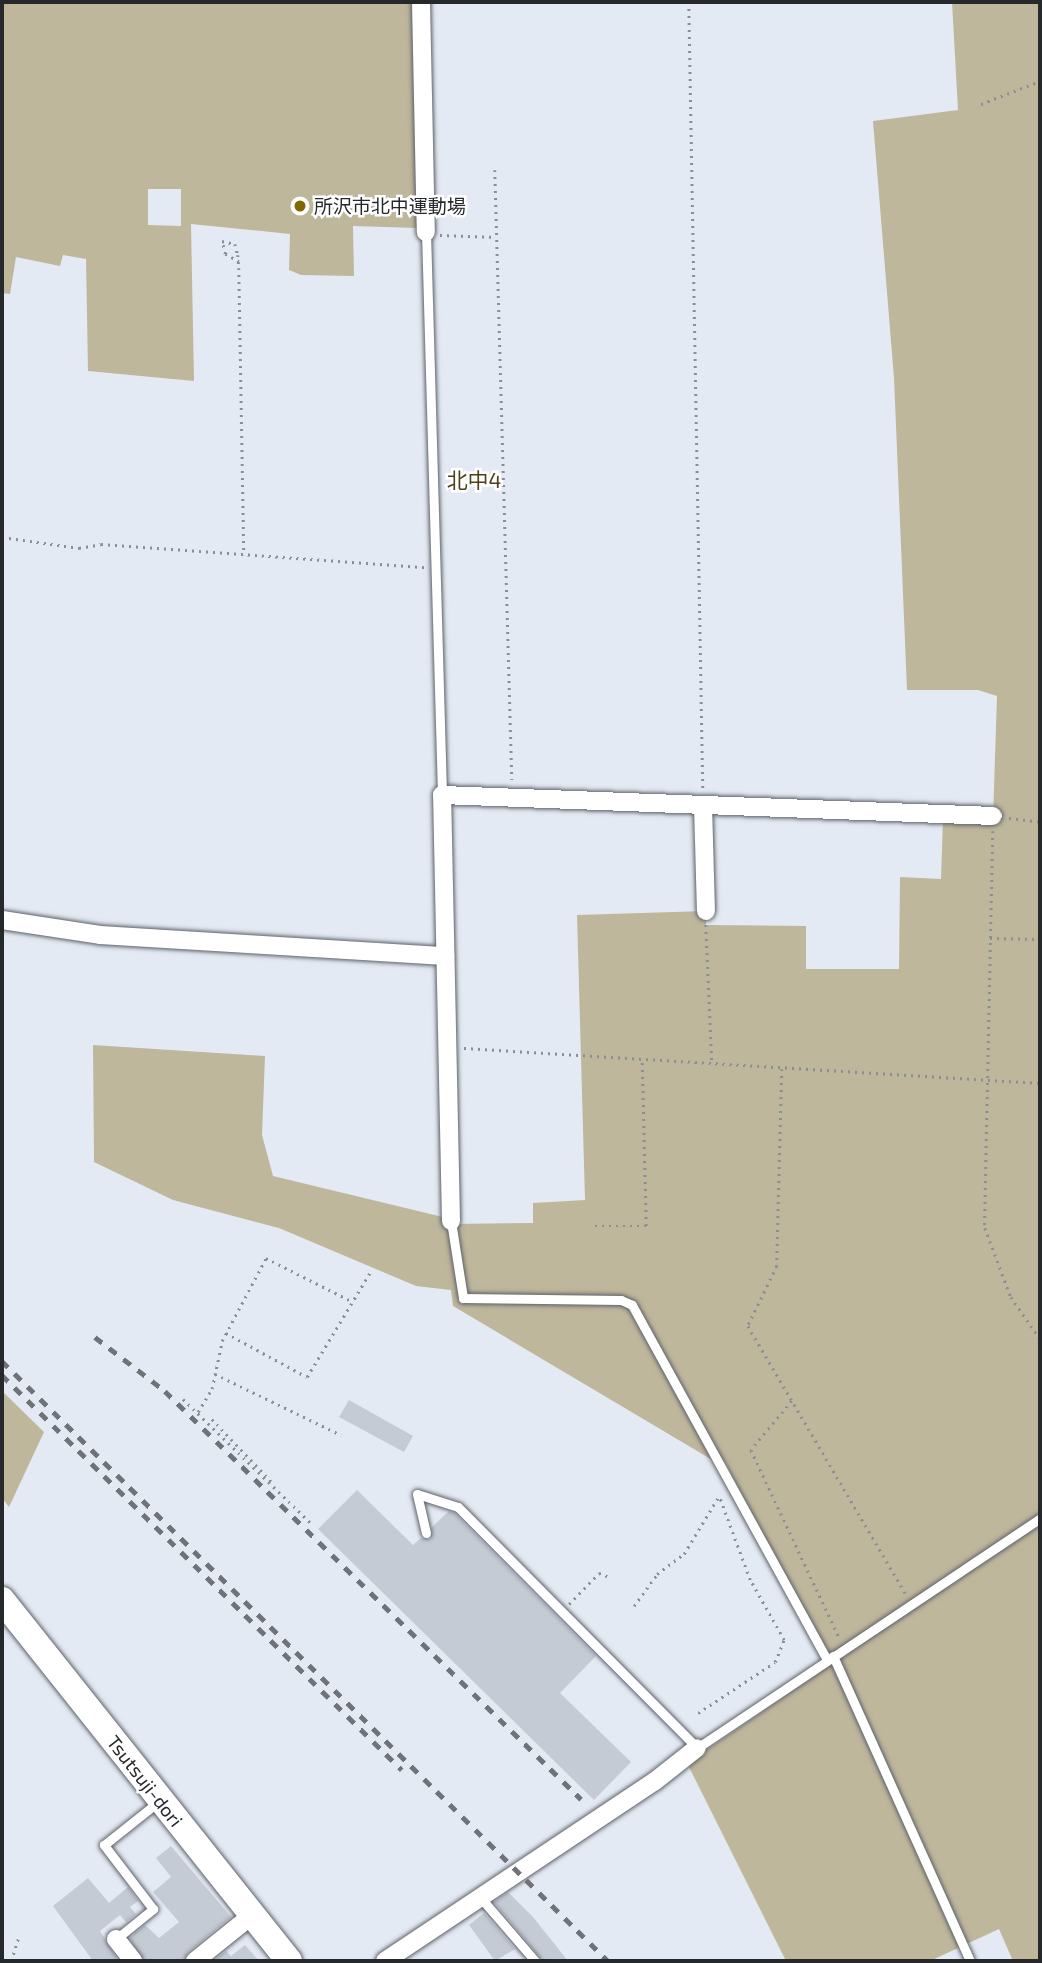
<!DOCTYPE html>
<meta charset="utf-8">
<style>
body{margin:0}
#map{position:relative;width:1042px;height:1963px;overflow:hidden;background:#e4eaf3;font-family:"Exo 2","Noto Sans JP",sans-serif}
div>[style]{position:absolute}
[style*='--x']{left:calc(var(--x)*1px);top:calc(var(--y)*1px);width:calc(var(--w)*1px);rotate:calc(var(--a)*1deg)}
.green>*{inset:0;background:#bfb79c}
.building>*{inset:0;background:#c5cbd4}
.path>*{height:2.5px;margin-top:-1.25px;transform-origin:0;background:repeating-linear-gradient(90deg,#8b8f95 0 2px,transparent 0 7px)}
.roads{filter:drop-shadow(0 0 2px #5d626a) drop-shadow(0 0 2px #5d626a)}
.service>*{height:9px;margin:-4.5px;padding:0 4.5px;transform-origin:4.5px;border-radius:4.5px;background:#fff}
.minor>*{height:18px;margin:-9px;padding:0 9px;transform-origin:9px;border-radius:9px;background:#fff}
.primary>*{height:26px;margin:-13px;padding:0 13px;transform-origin:13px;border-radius:13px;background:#fff}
.rail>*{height:4.5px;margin-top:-2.25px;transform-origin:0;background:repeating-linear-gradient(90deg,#6f7378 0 9px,transparent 0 18px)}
.dots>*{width:19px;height:19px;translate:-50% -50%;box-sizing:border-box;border:4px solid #fff;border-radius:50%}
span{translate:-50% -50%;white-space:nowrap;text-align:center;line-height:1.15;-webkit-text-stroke:5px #fff;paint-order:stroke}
.poi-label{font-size:19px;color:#26292c}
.left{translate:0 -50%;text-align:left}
.street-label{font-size:19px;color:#26292c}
.neighbourhood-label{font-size:21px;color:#4b4017}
.frame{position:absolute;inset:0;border:4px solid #26292c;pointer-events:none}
</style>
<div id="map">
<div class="green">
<div style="clip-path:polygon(evenodd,2px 2px,414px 2px,417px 228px,353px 226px,354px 276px,301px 275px,289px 270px,290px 234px,191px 224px,194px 381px,88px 371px,86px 259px,63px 255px,60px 266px,16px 257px,10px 294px,2px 293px,2px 2px,148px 189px,181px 189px,181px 226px,148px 225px,148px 189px)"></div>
<div style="clip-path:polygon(952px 2px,1040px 2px,1040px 1961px,1013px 1961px,999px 1929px,930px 1961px,786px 1961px,687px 1763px,829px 1666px,725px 1462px,709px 1458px,453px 1306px,451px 1290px,416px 1286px,279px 1228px,173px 1200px,94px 1162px,93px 1045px,265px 1056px,262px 1135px,273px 1176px,447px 1218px,447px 1224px,533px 1223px,533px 1203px,585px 1200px,577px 915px,706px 911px,706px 925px,806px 926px,806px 969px,899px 969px,900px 877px,941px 879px,943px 818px,993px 819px,997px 696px,978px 690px,907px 690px,894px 378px,873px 121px,958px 110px)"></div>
<div style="clip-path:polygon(2px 1391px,44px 1432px,9px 1507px,2px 1498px)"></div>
</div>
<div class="building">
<div style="clip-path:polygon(349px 1400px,413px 1436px,404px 1452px,339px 1417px)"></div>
<div style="clip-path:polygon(357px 1490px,413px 1545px,421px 1538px,430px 1539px,432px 1527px,449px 1511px,454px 1513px,596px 1656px,560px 1693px,631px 1762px,594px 1800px,318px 1529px)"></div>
<div style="clip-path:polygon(171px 1846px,231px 1917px,188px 1952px,184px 1961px,144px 1961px,130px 1939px,135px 1933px,145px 1925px,159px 1938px,179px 1922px,153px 1892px,171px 1877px,156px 1858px)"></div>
<div style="clip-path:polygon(88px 1878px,109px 1903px,128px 1887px,138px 1901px,130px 1907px,136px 1914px,126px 1922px,120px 1915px,100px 1931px,117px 1959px,114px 1961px,93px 1961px,53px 1906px)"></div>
<div style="clip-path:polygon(508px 1892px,533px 1917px,568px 1961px,543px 1961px,494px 1902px)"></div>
<div style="clip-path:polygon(484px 1913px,515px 1949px,495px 1961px,469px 1925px)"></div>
<div style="clip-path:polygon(245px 1945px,259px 1961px,213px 1961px,226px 1951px,231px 1956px)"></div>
</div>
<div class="path">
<div style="--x:689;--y:2;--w:787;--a:88.98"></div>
<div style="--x:981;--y:104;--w:63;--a:-21.3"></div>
<div style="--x:495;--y:170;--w:610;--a:88.4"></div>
<div style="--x:440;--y:235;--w:56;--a:2"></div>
<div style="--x:239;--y:262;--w:16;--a:-150"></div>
<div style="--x:225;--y:254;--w:13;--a:-103"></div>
<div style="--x:222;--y:241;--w:13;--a:13"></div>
<div style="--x:235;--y:244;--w:11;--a:75"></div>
<div style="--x:238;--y:255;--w:13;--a:86"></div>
<div style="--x:239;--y:268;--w:287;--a:89"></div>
<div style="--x:2;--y:537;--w:78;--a:8.1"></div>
<div style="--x:79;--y:548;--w:22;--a:-10"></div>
<div style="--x:101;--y:544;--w:325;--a:4.1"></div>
<div style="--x:1009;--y:818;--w:31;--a:7"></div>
<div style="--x:993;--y:831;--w:397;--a:91.2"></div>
<div style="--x:985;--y:1228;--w:74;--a:69.4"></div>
<div style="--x:1011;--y:1297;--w:51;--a:55.4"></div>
<div style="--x:706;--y:925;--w:140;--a:87.5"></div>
<div style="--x:990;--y:938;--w:50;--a:1.1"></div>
<div style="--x:464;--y:1048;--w:577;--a:3.48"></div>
<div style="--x:782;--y:1069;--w:197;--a:91.5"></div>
<div style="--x:777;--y:1266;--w:67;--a:115.8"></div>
<div style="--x:748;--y:1326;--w:311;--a:59.5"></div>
<div style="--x:595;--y:1226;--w:51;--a:0"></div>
<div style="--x:646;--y:1226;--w:165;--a:-91.4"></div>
<div style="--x:226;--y:1333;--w:92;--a:28.5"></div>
<div style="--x:307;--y:1377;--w:124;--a:-58.9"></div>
<div style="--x:215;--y:1374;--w:140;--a:25.8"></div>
<div style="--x:183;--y:1399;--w:178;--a:44.1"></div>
<div style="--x:792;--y:1401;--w:64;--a:129.9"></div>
<div style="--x:751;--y:1450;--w:209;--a:64.8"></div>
<div style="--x:198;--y:1412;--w:27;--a:-59"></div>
<div style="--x:212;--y:1389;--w:49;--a:-78.2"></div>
<div style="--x:222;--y:1341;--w:94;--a:-62.1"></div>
<div style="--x:266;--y:1258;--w:97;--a:26.8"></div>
<div style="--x:212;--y:1419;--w:87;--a:46.4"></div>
<div style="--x:569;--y:1604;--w:43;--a:-45.9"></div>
<div style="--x:599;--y:1573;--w:9;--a:21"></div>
<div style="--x:634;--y:1606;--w:39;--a:-54"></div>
<div style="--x:657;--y:1574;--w:34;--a:-37"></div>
<div style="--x:684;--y:1554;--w:68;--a:-58.9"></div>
<div style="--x:698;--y:1713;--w:92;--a:-33.5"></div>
<div style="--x:775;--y:1662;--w:24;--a:-68"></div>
<div style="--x:784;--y:1640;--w:69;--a:-119.5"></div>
<div style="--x:750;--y:1580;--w:90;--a:-110.3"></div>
<div style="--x:11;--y:1961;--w:26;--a:-72"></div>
</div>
<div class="roads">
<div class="service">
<div style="--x:426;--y:232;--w:563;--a:88.37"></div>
<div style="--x:451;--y:1221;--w:78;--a:81.1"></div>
<div style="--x:463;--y:1298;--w:158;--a:0.7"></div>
<div style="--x:621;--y:1300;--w:12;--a:24"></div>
<div style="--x:632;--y:1305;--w:405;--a:61.2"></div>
<div style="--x:426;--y:1533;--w:40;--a:-103"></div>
<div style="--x:417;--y:1494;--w:43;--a:17.6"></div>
<div style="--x:458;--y:1507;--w:339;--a:45.2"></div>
<div style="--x:697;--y:1748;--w:413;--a:-33.8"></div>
<div style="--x:833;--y:1656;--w:334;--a:65.8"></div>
<div style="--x:480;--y:1897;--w:84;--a:49.3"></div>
<div style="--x:116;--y:1939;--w:48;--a:-39"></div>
<div style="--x:153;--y:1909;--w:81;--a:-127.4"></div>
<div style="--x:104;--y:1845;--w:69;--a:-38.5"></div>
</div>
<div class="minor">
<div style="--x:421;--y:2;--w:230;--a:88.8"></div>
<div style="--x:703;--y:805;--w:106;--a:88.4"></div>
<div style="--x:2;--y:920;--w:99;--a:8.7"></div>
<div style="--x:100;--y:935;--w:346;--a:3.5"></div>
<div style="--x:451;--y:1221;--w:426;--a:-91.2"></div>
<div style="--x:442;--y:795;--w:551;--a:2.18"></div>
<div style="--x:116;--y:1939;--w:28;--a:52"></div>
<div style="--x:195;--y:1961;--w:73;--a:-38.9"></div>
<div style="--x:385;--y:1961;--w:324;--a:-33.7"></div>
<div style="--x:655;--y:1781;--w:53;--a:-38.2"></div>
</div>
<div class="primary">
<div style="--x:2;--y:1600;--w:461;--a:51.5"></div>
</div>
</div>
<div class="rail">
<div style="--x:95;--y:1337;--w:88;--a:37.6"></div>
<div style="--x:165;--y:1391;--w:583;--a:44.44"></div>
<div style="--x:2;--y:1361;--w:853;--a:44.71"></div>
<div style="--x:2;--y:1375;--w:562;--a:44.64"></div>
</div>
<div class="dots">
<div style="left:300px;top:206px;background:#7f6800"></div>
</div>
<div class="poi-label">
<span class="left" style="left:314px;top:206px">所沢市北中運動場</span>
</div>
<div class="street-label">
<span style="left:145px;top:1781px;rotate:52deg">Tsutsuji-dori</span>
</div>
<div class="neighbourhood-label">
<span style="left:474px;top:480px">北中4</span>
</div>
<div class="frame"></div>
</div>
